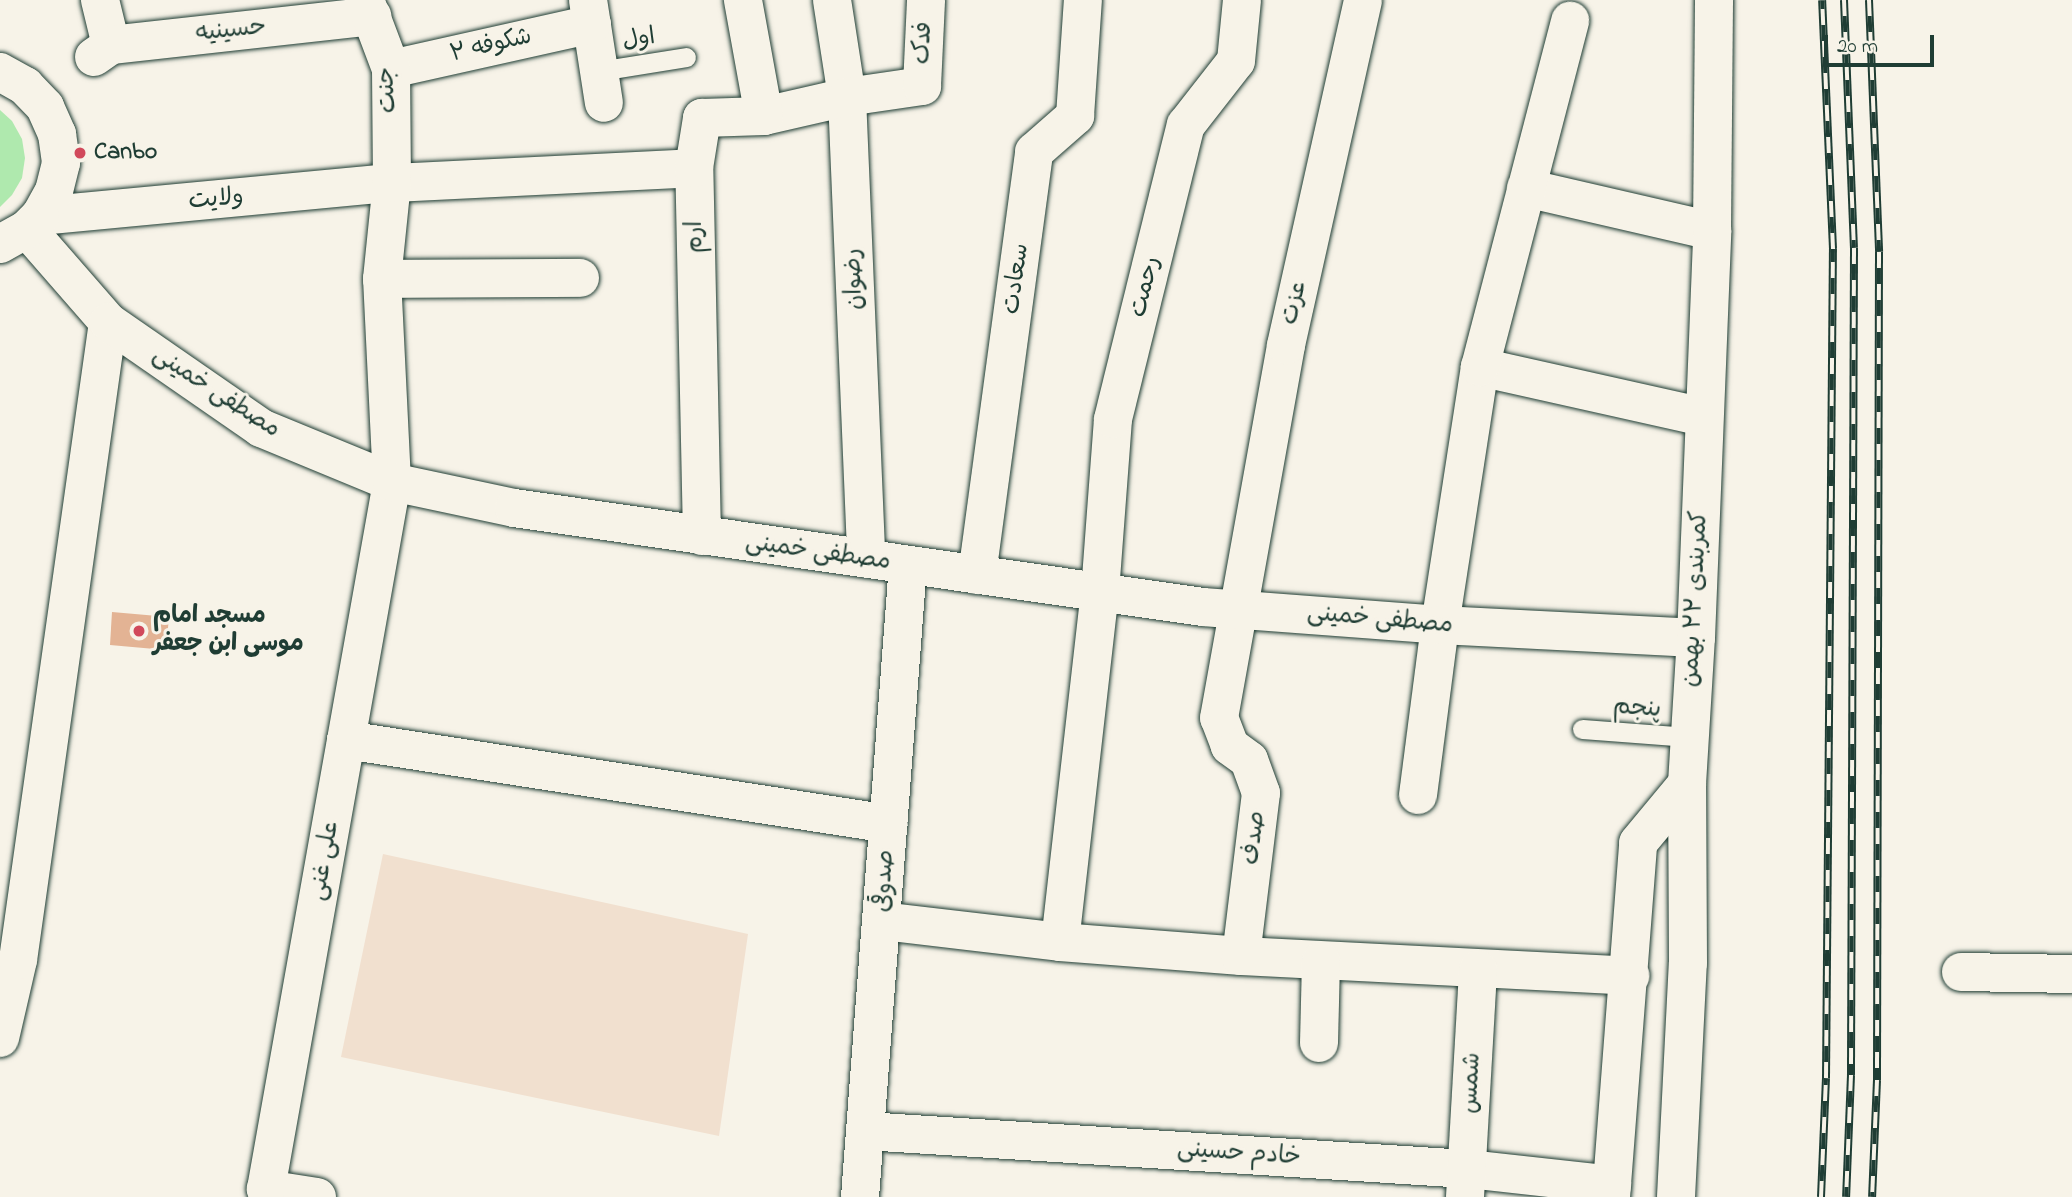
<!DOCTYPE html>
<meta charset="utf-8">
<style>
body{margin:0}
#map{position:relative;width:2072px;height:1197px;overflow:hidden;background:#f7f3e8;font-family:"Indie Flower","Playpen Sans Arabic",sans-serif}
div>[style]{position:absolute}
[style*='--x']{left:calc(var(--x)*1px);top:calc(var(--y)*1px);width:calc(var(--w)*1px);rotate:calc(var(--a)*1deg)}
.built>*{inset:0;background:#f1e0cf}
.green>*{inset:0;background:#afe9ae}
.building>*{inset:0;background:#e3b394}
.roads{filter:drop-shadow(0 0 2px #1f3d34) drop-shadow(0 0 2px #1f3d34)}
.service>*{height:19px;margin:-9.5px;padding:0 9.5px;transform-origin:9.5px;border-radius:9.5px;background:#f7f3e8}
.minor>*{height:38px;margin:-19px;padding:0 19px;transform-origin:19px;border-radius:19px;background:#f7f3e8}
.tertiary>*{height:38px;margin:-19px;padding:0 19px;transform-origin:19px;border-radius:19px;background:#f7f3e8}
.secondary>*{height:38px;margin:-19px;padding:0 19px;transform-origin:19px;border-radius:19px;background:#f7f3e8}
.rail>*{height:8px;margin-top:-4px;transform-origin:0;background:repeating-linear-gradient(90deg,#f7f3e8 0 16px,#1f3d34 0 32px);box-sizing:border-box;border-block:2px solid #1f3d34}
.dots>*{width:19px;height:19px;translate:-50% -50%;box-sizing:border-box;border:4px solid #f7f3e8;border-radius:50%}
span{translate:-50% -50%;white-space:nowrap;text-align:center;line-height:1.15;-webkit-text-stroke:6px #f7f3e8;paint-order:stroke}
.street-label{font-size:24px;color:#1f3d34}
.poi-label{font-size:24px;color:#1f3d34;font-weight:700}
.left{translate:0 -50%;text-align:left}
.scale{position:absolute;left:1824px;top:35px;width:110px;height:32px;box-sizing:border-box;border:4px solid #1f3d34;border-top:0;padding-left:9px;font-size:21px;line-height:24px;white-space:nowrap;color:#1f3d34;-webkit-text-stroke:5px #f7f3e8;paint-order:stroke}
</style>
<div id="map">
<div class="built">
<div style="clip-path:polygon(383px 854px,748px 934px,719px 1136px,341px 1057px)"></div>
</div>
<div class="green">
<div style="clip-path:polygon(0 110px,12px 121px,22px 139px,25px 158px,22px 178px,12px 195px,0 207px)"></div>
</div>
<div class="building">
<div style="clip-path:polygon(112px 612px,169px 617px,166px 650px,110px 645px)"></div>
</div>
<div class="roads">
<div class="service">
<div style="--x:599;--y:71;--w:88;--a:-9.1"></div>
<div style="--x:1582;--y:729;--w:107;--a:4.3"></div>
</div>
<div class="minor">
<div style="--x:100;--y:0;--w:46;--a:76.3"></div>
<div style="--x:588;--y:0;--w:104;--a:81.2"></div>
<div style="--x:832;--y:0;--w:98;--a:81.2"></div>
<div style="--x:847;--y:97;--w:462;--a:87.6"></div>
<div style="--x:94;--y:57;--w:21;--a:-35"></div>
<div style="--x:111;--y:45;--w:263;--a:-6.3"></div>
<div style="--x:391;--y:69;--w:206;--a:-12.6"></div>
<div style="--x:764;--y:116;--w:85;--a:-12.9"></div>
<div style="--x:847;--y:97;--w:76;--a:-8.3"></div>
<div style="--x:922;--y:86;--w:86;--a:-87.3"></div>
<div style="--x:1526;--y:188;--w:191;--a:13"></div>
<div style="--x:40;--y:216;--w:354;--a:-5.4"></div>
<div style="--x:392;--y:183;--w:302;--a:-2.8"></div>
<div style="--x:382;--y:279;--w:198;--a:-0.3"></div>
<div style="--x:1480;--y:367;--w:229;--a:12.6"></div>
<div style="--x:702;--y:536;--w:368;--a:-91.2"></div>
<div style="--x:694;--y:168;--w:51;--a:-80.9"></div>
<div style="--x:702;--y:118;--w:62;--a:-1.8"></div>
<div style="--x:764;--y:116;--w:118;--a:-100.3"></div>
<div style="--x:977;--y:575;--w:427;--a:-82.3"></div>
<div style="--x:1034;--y:152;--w:55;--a:-41.3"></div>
<div style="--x:1075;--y:116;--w:116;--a:-86.1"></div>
<div style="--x:346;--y:740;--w:549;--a:8.79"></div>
<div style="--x:1418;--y:795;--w:171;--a:-82.6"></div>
<div style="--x:1440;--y:625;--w:261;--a:-81.2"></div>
<div style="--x:1480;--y:367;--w:358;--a:-75.4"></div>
<div style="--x:882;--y:921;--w:179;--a:6.7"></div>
<div style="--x:1060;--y:942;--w:182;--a:4.4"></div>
<div style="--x:1241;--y:956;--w:390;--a:2.9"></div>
<div style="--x:1060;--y:942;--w:352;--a:-83.5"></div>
<div style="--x:1100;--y:592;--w:173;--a:-85.7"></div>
<div style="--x:1113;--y:419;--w:303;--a:-76.1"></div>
<div style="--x:1186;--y:125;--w:81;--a:-52"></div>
<div style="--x:1236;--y:61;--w:61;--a:-84.4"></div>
<div style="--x:1241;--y:956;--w:164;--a:-83"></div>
<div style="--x:1261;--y:793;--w:35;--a:-110"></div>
<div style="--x:1249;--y:760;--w:24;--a:-144"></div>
<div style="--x:1230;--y:746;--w:30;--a:-111"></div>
<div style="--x:1219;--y:718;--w:379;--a:-79.8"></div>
<div style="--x:1286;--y:345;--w:353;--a:-77.4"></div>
<div style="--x:1961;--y:972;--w:111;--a:1"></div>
<div style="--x:0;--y:1038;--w:80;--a:-77"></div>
<div style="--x:18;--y:960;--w:644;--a:-81.97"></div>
<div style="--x:1319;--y:1043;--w:82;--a:-88.6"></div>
<div style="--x:865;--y:1131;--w:604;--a:3.61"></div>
<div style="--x:1468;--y:1169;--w:145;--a:6.3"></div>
<div style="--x:317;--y:1197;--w:52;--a:-171.1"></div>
<div style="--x:266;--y:1189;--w:718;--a:-79.89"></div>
<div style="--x:392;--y:482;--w:203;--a:-92.8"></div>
<div style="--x:382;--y:279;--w:97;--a:-84.1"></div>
<div style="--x:392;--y:183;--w:114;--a:-90.5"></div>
<div style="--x:391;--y:69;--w:74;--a:-110.6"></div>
<div style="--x:860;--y:1197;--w:634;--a:-85.66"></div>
<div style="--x:1465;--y:1197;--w:228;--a:-86.7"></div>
<div style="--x:1611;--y:1197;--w:355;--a:-85.6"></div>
<div style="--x:1638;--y:843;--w:77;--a:-50.3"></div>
</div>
<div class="tertiary">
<div style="--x:27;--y:229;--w:123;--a:48.9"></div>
<div style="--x:108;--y:322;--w:186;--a:34.7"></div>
<div style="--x:261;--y:428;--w:142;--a:22.4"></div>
<div style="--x:392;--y:482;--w:125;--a:12"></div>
<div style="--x:514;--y:508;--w:696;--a:8.18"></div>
<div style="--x:1203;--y:607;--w:238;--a:4.3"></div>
<div style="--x:1440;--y:625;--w:256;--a:2.9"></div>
<div style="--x:1676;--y:1197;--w:234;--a:-87.1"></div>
<div style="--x:1688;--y:963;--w:179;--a:-90.3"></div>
<div style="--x:1687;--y:784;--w:146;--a:-86.5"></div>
<div style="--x:1696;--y:638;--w:407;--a:-87.7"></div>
<div style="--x:1712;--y:231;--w:231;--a:-89.5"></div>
</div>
<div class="secondary">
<div style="--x:0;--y:72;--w:29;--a:29"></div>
<div style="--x:25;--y:86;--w:29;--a:46"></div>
<div style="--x:45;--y:107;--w:30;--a:66"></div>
<div style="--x:57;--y:134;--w:29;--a:82"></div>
<div style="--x:61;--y:163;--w:29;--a:104"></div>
<div style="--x:54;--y:191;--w:29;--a:119"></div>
<div style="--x:40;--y:216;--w:18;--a:135"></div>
<div style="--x:27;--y:229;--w:31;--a:151"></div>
</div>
</div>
<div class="rail">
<div style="--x:1844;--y:0;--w:248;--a:87.7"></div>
<div style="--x:1854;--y:248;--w:827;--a:90.21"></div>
<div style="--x:1851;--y:1075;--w:122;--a:92.3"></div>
<div style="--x:1869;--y:0;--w:252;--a:87.7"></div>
<div style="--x:1879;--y:252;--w:828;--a:90.14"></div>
<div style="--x:1877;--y:1080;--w:117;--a:92.4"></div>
<div style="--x:1821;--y:1197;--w:119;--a:-87.6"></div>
<div style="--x:1826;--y:1078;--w:829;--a:-89.52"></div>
<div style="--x:1833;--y:249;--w:249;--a:-92.5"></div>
</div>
<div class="dots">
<div style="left:80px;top:153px;background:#d1495b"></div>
<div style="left:139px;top:631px;background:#d1495b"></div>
</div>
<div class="street-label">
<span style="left:231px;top:31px;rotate:-6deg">حسینیه</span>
<span style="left:639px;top:40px;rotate:-9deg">اول</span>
<span style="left:924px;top:43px;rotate:-87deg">فدک</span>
<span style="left:491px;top:46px;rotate:-13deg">شکوفه ۲</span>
<span style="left:388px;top:90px;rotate:-94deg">جنت</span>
<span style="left:216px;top:200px;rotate:-5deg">ولایت</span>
<span style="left:696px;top:237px;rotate:-91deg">ارم</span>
<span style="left:855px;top:279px;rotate:-92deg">رضوان</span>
<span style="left:1017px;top:279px;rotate:-82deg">سعادت</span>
<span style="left:1146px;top:287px;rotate:-76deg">رحمت</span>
<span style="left:1295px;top:303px;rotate:-77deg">عزت</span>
<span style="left:216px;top:393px;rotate:33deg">مصطفی خمینی</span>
<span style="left:818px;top:553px;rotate:8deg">مصطفی خمینی</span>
<span style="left:1696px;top:599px;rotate:-87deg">کمربندی ۲۲ بهمن</span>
<span style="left:1380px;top:620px;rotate:5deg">مصطفی خمینی</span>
<span style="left:1637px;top:709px;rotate:4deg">پنجم</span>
<span style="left:1255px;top:838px;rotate:-83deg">صدف</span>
<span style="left:325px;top:861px;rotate:-80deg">علی غنی</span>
<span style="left:885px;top:881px;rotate:-86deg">صدوقی</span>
<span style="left:1472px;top:1083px;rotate:-87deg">شمس</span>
<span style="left:1239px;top:1154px;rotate:4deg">خادم حسینی</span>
</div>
<div class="poi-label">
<span class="left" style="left:94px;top:153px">Canbo</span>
<span class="left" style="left:153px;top:631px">مسجد امام<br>موسی ابن جعفر</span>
</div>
<div class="scale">20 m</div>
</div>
